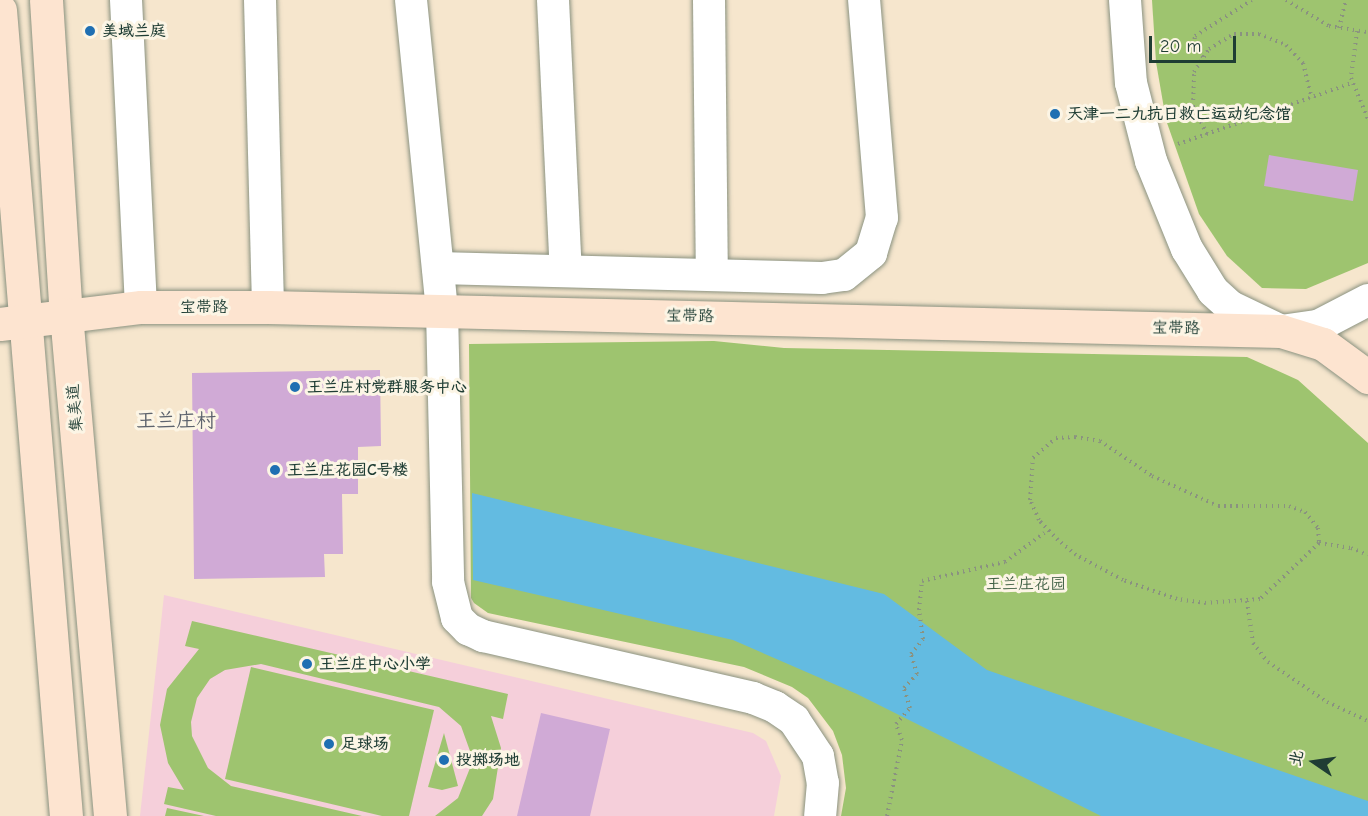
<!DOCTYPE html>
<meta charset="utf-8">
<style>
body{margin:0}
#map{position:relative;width:1368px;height:816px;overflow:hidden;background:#f6e6cd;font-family:"Comic Neue","LXGW WenKai TC",sans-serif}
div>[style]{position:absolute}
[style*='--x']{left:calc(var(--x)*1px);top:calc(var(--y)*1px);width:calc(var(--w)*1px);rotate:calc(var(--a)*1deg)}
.built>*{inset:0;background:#f5cfda}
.green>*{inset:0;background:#9ec46f}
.water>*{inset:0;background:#63bbe1}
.building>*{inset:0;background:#d0aad6}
.path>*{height:4px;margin-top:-2px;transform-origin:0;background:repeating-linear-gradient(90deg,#8a9280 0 1.5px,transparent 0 6px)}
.roads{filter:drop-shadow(0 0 2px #8a9280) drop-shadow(0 0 2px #8a9280)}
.street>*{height:32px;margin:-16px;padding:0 16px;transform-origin:16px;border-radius:16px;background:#fff}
.secondary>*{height:33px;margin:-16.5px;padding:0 16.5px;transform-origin:16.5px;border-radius:16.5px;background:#fde4d0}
.dots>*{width:16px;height:16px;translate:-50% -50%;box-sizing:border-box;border:3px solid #fcf5e5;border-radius:50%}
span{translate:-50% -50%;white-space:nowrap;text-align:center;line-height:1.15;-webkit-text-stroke:6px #fcf5e5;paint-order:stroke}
.poi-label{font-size:16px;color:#1f3d34;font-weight:700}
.left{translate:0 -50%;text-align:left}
.street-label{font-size:16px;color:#1f3d34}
.park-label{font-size:16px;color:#3f5f43}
.quarter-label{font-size:20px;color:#5d636d}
.north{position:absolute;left:1284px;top:732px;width:60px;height:60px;-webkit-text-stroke:4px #fcf5e5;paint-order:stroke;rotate:283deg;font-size:16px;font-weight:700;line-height:24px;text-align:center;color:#1f3d34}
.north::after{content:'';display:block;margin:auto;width:21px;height:27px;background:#1f3d34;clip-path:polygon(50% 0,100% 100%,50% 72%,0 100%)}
.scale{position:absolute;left:1149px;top:36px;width:87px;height:27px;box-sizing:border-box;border:3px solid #1f3d34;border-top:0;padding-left:8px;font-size:18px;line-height:21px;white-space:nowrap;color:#1f3d34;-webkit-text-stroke:4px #fcf5e5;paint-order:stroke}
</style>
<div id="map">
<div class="built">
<div style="clip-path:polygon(164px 595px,753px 733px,766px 741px,781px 776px,774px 816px,140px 816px)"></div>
</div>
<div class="green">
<div style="clip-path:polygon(1152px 0,1368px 0,1368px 263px,1306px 289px,1262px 288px,1227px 256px,1199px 214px,1166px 120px,1156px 62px)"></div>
<div style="clip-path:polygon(714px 341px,784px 348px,1247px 357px,1298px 380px,1368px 443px,1368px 816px,841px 816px,846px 788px,842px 755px,833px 731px,808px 698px,792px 687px,744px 667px,488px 613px,474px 603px,471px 598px,469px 344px)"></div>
<div style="clip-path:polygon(192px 621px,508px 694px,503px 719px,491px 716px,501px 748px,493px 799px,482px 816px,435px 816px,458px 798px,470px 768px,470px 751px,461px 726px,439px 707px,261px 664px,225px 670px,210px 679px,197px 698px,191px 722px,192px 736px,208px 768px,231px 786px,362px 816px,216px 816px,164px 804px,168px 787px,184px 790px,168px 763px,160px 725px,167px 689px,199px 649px,185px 646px)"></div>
<div style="clip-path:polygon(251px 667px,434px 710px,409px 816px,382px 816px,225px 779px)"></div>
<div style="clip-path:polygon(444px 733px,458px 786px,442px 790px,428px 787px)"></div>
<div style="clip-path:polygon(167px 808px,204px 816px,165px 816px)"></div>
</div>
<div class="water">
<div style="clip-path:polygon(472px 493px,884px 594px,987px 670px,1368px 801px,1368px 816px,1101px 816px,857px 694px,733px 640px,473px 580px)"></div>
</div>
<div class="building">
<div style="clip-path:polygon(1269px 155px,1358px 170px,1353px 201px,1264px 186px)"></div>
<div style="clip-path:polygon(380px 370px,381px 446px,358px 447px,358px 494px,342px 494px,343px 554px,324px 554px,325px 577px,194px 579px,192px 373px)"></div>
<div style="clip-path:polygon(541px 713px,610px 729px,590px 816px,517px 816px)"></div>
</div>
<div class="path">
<div style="--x:1286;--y:0;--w:50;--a:31.2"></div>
<div style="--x:1329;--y:26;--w:39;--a:9"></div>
<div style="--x:1339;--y:28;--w:29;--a:-76"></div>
<div style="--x:1357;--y:31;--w:47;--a:97.3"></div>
<div style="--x:1351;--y:78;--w:44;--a:67.5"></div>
<div style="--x:1203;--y:57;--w:15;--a:-127"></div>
<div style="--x:1194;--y:45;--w:9;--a:-84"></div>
<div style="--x:1195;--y:36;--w:67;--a:-32.3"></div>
<div style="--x:1207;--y:134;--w:31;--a:-117"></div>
<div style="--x:1193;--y:106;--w:34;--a:-88"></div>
<div style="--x:1194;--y:72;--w:27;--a:-57"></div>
<div style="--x:1209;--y:49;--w:29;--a:-31"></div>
<div style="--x:1234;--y:34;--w:25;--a:0"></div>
<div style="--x:1259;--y:34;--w:29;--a:22"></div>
<div style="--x:1286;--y:45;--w:25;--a:47"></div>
<div style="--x:1303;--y:63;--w:36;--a:76"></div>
<div style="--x:1178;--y:144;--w:184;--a:-19.3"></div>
<div style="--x:1075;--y:437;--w:25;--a:9"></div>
<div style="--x:1100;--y:441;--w:63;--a:33.9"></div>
<div style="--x:1152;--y:476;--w:72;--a:24.4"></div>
<div style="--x:1218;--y:506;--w:71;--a:0"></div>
<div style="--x:1289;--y:506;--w:17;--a:21"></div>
<div style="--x:1305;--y:512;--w:21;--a:51"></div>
<div style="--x:1318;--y:528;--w:15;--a:86"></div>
<div style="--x:1319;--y:543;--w:81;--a:136.5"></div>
<div style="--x:1260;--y:599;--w:54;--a:175.8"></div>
<div style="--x:1206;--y:603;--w:29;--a:-172"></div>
<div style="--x:1177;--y:599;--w:57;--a:-160.6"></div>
<div style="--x:1123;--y:580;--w:53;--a:-152"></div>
<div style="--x:1076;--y:555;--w:23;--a:-140"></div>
<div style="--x:1058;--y:540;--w:28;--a:-134"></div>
<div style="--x:1039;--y:520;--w:22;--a:-114"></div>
<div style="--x:1030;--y:500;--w:42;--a:-85.9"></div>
<div style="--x:1033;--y:458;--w:30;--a:-41"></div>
<div style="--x:1056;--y:438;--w:19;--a:-3"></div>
<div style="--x:1319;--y:543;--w:32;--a:9"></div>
<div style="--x:1351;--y:548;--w:18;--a:22"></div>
<div style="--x:1247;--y:601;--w:42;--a:81.9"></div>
<div style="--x:1253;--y:643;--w:24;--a:52"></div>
<div style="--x:1268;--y:662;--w:71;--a:34.1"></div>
<div style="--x:1327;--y:702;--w:45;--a:24.9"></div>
<div style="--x:887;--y:816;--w:77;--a:-78.8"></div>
<div style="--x:902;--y:740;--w:17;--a:-111"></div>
<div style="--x:896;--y:724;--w:21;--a:-49"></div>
<div style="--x:910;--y:708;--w:21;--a:-107"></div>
<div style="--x:904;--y:688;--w:19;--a:-47"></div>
<div style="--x:917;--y:674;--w:21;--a:-107"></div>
<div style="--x:911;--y:654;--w:19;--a:-51"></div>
<div style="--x:923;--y:639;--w:29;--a:-98"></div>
<div style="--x:919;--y:610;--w:29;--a:-84"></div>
<div style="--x:922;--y:581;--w:85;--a:-12.9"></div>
<div style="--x:1005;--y:562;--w:49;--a:-36.6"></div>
</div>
<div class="roads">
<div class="street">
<div style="--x:126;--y:0;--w:307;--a:87.2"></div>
<div style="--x:260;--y:0;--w:307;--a:88.5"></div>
<div style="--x:411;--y:0;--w:312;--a:84.3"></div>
<div style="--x:442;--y:310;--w:272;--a:88.7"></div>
<div style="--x:448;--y:582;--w:37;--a:76"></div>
<div style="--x:457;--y:618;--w:16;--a:45"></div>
<div style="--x:468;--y:629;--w:17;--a:25"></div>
<div style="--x:483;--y:636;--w:277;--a:12.9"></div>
<div style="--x:753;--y:698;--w:24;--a:22"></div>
<div style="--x:775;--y:707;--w:23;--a:34"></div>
<div style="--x:794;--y:720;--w:43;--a:56.3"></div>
<div style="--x:818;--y:756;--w:27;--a:80"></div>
<div style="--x:823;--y:783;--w:33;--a:95"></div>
<div style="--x:553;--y:0;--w:271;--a:87.3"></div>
<div style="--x:709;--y:0;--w:273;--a:89.4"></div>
<div style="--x:1125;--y:0;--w:83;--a:85.9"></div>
<div style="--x:1131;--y:83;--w:81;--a:75.6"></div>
<div style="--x:1151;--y:161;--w:95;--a:67.8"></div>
<div style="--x:1187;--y:249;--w:49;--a:58.2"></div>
<div style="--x:1213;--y:291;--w:24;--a:42"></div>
<div style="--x:1231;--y:307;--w:55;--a:25.6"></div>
<div style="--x:1281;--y:331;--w:37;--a:-8"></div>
<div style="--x:1318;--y:326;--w:56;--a:-27.5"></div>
<div style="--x:438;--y:268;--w:384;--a:1.5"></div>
<div style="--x:822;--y:278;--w:22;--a:-8"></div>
<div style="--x:844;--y:275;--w:35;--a:-39"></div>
<div style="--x:871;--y:253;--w:37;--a:-73"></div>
<div style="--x:882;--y:218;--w:219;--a:-94.7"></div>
</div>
<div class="secondary">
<div style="--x:46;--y:0;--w:315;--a:86.4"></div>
<div style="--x:66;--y:314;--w:504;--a:84.99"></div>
<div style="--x:0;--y:10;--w:809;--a:85.32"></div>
<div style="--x:0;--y:324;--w:142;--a:-6.9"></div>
<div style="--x:141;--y:307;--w:127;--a:0"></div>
<div style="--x:268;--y:307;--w:1013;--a:1.36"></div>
<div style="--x:1281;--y:331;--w:44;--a:17.2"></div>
<div style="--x:1323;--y:344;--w:56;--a:36.3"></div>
</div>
</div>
<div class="dots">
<div style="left:90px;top:31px;background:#1f6fb2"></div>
<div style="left:1055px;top:114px;background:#1f6fb2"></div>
<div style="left:295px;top:387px;background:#1f6fb2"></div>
<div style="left:275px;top:470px;background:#1f6fb2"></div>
<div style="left:307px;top:664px;background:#1f6fb2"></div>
<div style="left:329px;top:744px;background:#1f6fb2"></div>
<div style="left:444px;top:760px;background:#1f6fb2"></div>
</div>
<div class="poi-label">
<span class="left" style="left:102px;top:31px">美域兰庭</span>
<span class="left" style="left:1067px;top:114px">天津一二九抗日救亡运动纪念馆</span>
<span class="left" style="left:307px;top:387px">王兰庄村党群服务中心</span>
<span class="left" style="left:287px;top:470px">王兰庄花园C号楼</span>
<span class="left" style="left:319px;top:664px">王兰庄中心小学</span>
<span class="left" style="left:341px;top:744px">足球场</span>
<span class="left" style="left:456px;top:760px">投掷场地</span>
</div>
<div class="street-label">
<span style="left:204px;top:307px">宝带路</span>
<span style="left:690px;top:316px;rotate:1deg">宝带路</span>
<span style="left:1176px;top:328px;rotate:1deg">宝带路</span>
<span style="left:75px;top:408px;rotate:-95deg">集美道</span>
</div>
<div class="park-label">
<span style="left:1026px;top:584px">王兰庄花园</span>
</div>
<div class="quarter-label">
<span style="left:176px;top:420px">王兰庄村</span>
</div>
<div class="north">北</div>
<div class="scale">20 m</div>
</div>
